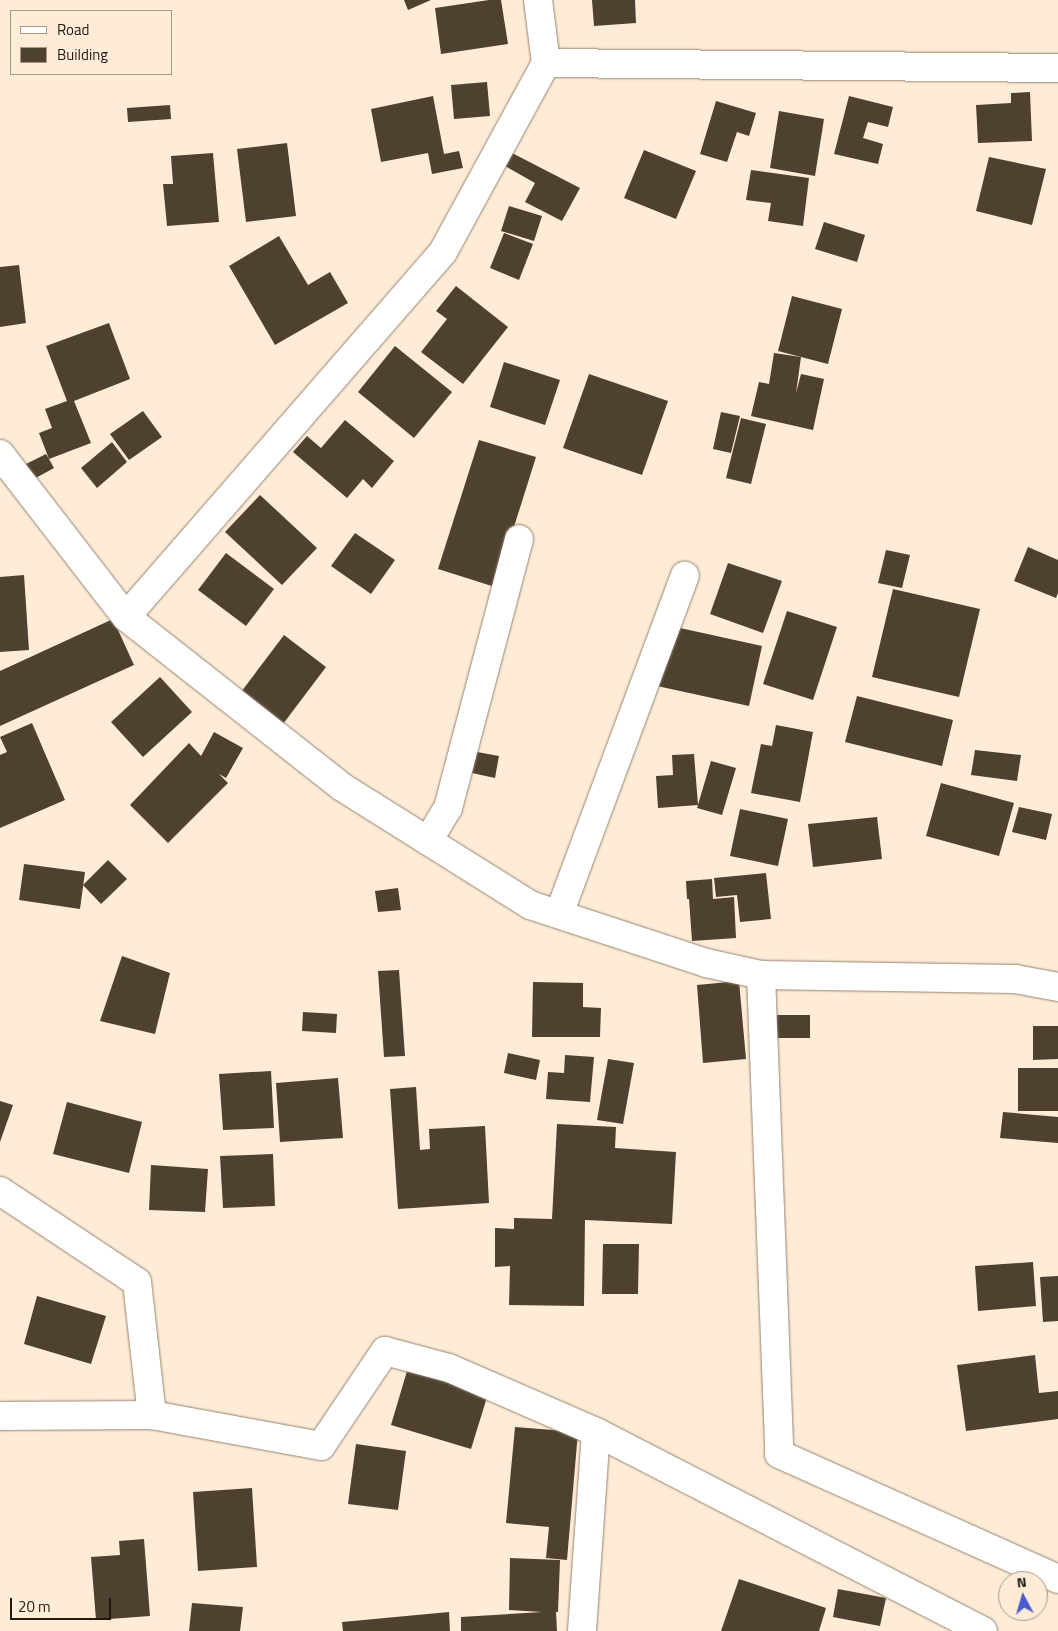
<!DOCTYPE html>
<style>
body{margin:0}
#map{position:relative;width:1058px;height:1631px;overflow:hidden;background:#feecd7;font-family:"Titillium Web",sans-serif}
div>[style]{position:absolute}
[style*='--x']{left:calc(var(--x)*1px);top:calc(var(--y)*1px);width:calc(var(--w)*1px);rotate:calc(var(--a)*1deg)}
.building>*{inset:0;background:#4f4130}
.roads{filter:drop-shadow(0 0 1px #948471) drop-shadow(0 0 1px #948471)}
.minor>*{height:28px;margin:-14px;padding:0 14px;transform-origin:14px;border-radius:14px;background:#fff}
span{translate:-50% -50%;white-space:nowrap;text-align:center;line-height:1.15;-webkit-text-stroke:5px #feecd7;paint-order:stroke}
.legend{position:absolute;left:10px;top:10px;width:162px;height:65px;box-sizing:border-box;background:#feecd7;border:1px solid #a59888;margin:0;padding:6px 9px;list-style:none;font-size:15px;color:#201a12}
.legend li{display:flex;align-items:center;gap:10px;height:25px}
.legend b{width:25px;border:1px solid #a59888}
.north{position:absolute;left:998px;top:1571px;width:50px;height:50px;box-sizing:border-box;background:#feecd7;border:1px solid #a59888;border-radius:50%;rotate:354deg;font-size:14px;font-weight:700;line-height:20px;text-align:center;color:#201a12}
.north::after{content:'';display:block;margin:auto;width:18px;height:22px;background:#4a5acf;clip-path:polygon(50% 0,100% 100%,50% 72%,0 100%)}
.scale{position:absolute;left:10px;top:1598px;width:101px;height:22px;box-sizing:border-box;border:2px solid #201a12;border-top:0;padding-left:6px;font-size:15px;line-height:18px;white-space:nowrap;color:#201a12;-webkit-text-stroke:4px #feecd7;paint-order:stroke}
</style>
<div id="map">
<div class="building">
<div style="clip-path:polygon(404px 0,431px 0,408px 10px)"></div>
<div style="clip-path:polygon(489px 0,501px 0,508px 44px,441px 54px,435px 8px)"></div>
<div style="clip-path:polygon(592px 0,635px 0,636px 23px,594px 26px)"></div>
<div style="clip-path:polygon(487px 82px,490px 116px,454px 119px,451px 85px)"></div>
<div style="clip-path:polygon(1030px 92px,1032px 141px,978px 143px,976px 105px,1011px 103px,1011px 93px)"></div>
<div style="clip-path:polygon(433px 96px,444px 154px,459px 151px,463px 168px,432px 174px,428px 153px,381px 162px,371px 109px)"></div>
<div style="clip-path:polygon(849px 96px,893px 107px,888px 127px,868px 122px,863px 138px,883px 144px,878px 164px,834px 154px)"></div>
<div style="clip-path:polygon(716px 101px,756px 113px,749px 136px,737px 132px,727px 162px,700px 154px)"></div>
<div style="clip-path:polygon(170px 105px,171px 119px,128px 122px,127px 108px)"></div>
<div style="clip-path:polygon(779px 111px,824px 119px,815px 176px,770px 168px)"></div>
<div style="clip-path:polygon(287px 143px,296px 216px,246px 222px,237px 149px)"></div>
<div style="clip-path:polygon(644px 150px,696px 171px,676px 219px,624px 198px)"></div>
<div style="clip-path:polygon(213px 153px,219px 222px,167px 226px,163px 184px,173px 184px,171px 156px)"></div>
<div style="clip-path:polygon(512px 153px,580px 188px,562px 221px,525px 202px,535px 183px,505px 166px)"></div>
<div style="clip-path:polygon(989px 157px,1046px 169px,1032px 225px,976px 211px)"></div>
<div style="clip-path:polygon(751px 170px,809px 178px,803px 226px,768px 221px,771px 203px,746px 200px)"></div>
<div style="clip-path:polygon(509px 206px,542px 216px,534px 241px,501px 231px)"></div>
<div style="clip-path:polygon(824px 222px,865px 235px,857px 262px,815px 249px)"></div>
<div style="clip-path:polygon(504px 233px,533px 244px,519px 280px,490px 268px)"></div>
<div style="clip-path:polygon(279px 236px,308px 285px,330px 272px,348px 303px,275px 345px,229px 266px)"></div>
<div style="clip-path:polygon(19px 265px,26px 323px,0 327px,0 267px)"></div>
<div style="clip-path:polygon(456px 286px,508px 327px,463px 384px,421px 352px,447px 319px,436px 311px)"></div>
<div style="clip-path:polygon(792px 296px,842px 309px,828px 364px,778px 351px)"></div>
<div style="clip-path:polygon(109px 323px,130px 379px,74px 401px,91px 443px,49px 459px,54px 468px,32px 480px,24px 465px,46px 454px,49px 459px,39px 433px,52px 428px,45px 409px,67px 401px,46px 346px)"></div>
<div style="clip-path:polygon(395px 346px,452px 392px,414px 438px,358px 392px)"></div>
<div style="clip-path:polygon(774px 353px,801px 357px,796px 393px,801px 374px,824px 379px,813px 430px,751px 416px,759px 382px,769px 384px)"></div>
<div style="clip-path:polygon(504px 362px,560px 380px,545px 425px,490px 407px)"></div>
<div style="clip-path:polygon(589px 374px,668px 401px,642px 475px,563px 448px)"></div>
<div style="clip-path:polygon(143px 411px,162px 437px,129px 460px,110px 434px)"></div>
<div style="clip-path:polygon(721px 412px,740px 416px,731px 453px,713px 449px)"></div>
<div style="clip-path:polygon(741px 418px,766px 424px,751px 484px,726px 478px)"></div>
<div style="clip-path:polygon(345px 420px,394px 461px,372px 488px,363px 479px,347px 498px,293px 452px,307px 436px,321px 448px)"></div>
<div style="clip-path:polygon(479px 440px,536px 457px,495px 587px,438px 569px)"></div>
<div style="clip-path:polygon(112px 442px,127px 462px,97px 488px,81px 468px)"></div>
<div style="clip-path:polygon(260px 495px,317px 548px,282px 585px,225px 532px)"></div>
<div style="clip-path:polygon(355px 533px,395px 560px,371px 594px,331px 566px)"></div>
<div style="clip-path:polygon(1028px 547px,1058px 560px,1058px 593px,1056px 598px,1014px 581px)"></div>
<div style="clip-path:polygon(886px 550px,910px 555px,902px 588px,878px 583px)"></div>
<div style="clip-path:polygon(226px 553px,274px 589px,246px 626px,198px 590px)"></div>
<div style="clip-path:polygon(728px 563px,782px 581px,763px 633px,710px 614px)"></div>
<div style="clip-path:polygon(24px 575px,29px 650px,0 652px,0 577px)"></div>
<div style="clip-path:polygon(893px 589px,980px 609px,959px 697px,872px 677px)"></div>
<div style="clip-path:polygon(787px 611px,837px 627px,813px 700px,763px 684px)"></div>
<div style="clip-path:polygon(113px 619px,134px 665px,0 726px,0 671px)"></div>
<div style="clip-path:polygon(671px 626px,762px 646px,749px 706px,657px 686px)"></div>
<div style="clip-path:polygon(284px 635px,326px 667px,280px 728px,238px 696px)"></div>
<div style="clip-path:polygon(160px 677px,192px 712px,143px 757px,111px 722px)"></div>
<div style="clip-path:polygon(857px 696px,953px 720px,942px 766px,845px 742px)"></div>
<div style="clip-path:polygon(32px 723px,65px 800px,0 828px,0 755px,7px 752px,0 737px)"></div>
<div style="clip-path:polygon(776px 725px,813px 732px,800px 802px,751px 793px,761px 744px,772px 746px)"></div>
<div style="clip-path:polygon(214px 732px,243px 748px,226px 778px,219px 774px,228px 783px,168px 843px,130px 805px,189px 743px,201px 756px)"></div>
<div style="clip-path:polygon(975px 750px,1021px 755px,1017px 781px,971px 775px)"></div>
<div style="clip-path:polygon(477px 752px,499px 756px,495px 778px,472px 773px)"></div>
<div style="clip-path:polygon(694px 754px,698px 805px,658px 808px,656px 776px,673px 775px,672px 755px)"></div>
<div style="clip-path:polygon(711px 761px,736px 768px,722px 815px,697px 808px)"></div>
<div style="clip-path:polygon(941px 783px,1014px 803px,999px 856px,926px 836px)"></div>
<div style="clip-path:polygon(1019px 807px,1052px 814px,1046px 840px,1012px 832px)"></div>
<div style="clip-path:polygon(740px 809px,788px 819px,778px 866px,730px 856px)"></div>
<div style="clip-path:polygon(877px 817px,882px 859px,813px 867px,808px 824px)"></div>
<div style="clip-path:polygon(108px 860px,127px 879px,101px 904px,83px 885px)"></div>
<div style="clip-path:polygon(24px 864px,85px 872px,80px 909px,19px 900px)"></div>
<div style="clip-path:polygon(766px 873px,771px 919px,740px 922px,737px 895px,716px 897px,714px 878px)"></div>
<div style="clip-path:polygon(712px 879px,713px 899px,734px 897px,736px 938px,692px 941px,689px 899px,687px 899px,686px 881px)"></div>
<div style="clip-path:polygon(398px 888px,401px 910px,378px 912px,375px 891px)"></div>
<div style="clip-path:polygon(122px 956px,170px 973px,155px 1034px,100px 1021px)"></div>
<div style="clip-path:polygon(399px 970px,405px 1056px,384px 1057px,378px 971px)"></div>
<div style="clip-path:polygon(739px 981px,746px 1059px,703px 1063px,697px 985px)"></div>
<div style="clip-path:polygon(533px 982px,583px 983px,583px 1007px,601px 1008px,600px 1037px,532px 1037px)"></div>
<div style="clip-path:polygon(303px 1012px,337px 1014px,336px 1033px,302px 1031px)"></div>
<div style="clip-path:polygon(772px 1015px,810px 1015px,810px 1038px,773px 1038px)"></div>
<div style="clip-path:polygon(1033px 1026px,1058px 1026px,1058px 1059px,1033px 1060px)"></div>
<div style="clip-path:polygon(508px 1053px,540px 1060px,536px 1080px,504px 1073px)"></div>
<div style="clip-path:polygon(565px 1055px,594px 1057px,590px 1102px,546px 1099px,548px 1072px,564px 1073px)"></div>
<div style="clip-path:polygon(608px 1059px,634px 1063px,623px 1124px,597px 1120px)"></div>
<div style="clip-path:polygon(1018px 1068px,1058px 1068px,1058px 1111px,1018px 1111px)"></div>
<div style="clip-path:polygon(271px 1071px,274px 1128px,223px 1130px,219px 1074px)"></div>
<div style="clip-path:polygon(338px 1078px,343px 1138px,280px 1142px,276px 1083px)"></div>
<div style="clip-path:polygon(416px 1087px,420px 1150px,430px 1149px,429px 1129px,485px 1126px,489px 1203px,398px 1209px,390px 1089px)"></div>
<div style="clip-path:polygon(0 1101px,13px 1105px,0 1142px)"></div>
<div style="clip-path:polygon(67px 1102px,142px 1122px,129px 1173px,53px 1154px)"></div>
<div style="clip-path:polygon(1003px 1112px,1058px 1117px,1058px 1143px,1000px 1138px)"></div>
<div style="clip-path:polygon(557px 1124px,616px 1127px,615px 1148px,676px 1152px,672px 1224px,585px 1220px,584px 1306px,509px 1305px,510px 1266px,495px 1267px,495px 1228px,514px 1229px,514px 1218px,552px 1219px)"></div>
<div style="clip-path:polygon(273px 1154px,275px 1206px,223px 1208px,220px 1156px)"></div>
<div style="clip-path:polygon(151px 1165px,208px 1169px,205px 1212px,149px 1210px)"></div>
<div style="clip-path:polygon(603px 1244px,639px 1244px,638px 1294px,602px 1294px)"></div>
<div style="clip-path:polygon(1033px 1262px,1036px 1306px,978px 1311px,975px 1266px)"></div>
<div style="clip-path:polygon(1058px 1276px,1058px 1321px,1043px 1322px,1040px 1277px)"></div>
<div style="clip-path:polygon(37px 1296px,106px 1316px,91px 1364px,24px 1344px)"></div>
<div style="clip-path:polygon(1035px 1355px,1039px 1393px,1058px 1391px,1058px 1419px,966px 1431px,957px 1365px)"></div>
<div style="clip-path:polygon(407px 1371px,488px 1394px,471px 1449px,391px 1425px)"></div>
<div style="clip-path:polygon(515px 1427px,578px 1432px,567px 1560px,546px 1558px,549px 1527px,506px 1523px)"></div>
<div style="clip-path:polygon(356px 1444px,406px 1451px,398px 1510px,348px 1504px)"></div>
<div style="clip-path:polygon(252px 1488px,257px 1567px,198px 1571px,193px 1492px)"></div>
<div style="clip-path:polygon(144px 1539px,150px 1616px,96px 1620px,91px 1557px,120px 1555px,119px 1541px)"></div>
<div style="clip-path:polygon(510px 1558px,560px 1560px,558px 1612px,556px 1612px,557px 1631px,461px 1631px,461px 1617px,542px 1612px,509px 1610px)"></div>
<div style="clip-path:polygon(739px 1579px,826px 1608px,819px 1631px,721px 1631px)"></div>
<div style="clip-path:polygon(838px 1589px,886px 1598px,880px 1626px,833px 1617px)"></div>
<div style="clip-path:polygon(192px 1603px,243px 1607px,240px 1631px,189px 1631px)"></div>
<div style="clip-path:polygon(449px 1612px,450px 1631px,343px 1631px,342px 1622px)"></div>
</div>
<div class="roads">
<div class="minor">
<div style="--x:538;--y:0;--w:64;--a:82.8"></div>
<div style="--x:546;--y:63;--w:215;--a:118.6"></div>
<div style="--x:443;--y:252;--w:483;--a:131"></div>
<div style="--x:126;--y:617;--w:275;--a:38.2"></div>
<div style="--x:342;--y:787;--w:222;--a:32.1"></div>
<div style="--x:530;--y:905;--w:185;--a:18.2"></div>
<div style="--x:706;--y:963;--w:56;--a:12.3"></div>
<div style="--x:761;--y:975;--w:254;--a:0.9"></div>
<div style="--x:1015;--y:979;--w:44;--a:10.5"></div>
<div style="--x:546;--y:63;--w:512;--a:0.56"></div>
<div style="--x:0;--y:454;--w:206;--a:52.3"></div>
<div style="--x:428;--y:841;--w:39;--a:-59"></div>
<div style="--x:448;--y:808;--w:278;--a:-75.2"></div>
<div style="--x:559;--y:914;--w:361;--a:-69.6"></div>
<div style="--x:761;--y:975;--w:479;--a:87.8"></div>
<div style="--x:779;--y:1454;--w:306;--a:24.1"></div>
<div style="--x:0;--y:1191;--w:164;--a:33.6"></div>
<div style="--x:137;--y:1282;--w:134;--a:83.6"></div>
<div style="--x:0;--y:1416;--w:152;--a:-0.4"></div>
<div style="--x:152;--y:1415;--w:172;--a:10.4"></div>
<div style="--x:321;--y:1446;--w:115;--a:-56"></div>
<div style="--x:385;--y:1351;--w:66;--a:14.9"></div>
<div style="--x:449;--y:1368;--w:160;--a:23.5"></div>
<div style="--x:596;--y:1432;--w:435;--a:27.2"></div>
<div style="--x:582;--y:1631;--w:199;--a:-86"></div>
</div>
</div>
<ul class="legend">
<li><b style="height:6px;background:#fff"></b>Road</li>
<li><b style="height:14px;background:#4f4130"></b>Building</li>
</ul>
<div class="north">N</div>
<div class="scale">20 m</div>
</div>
